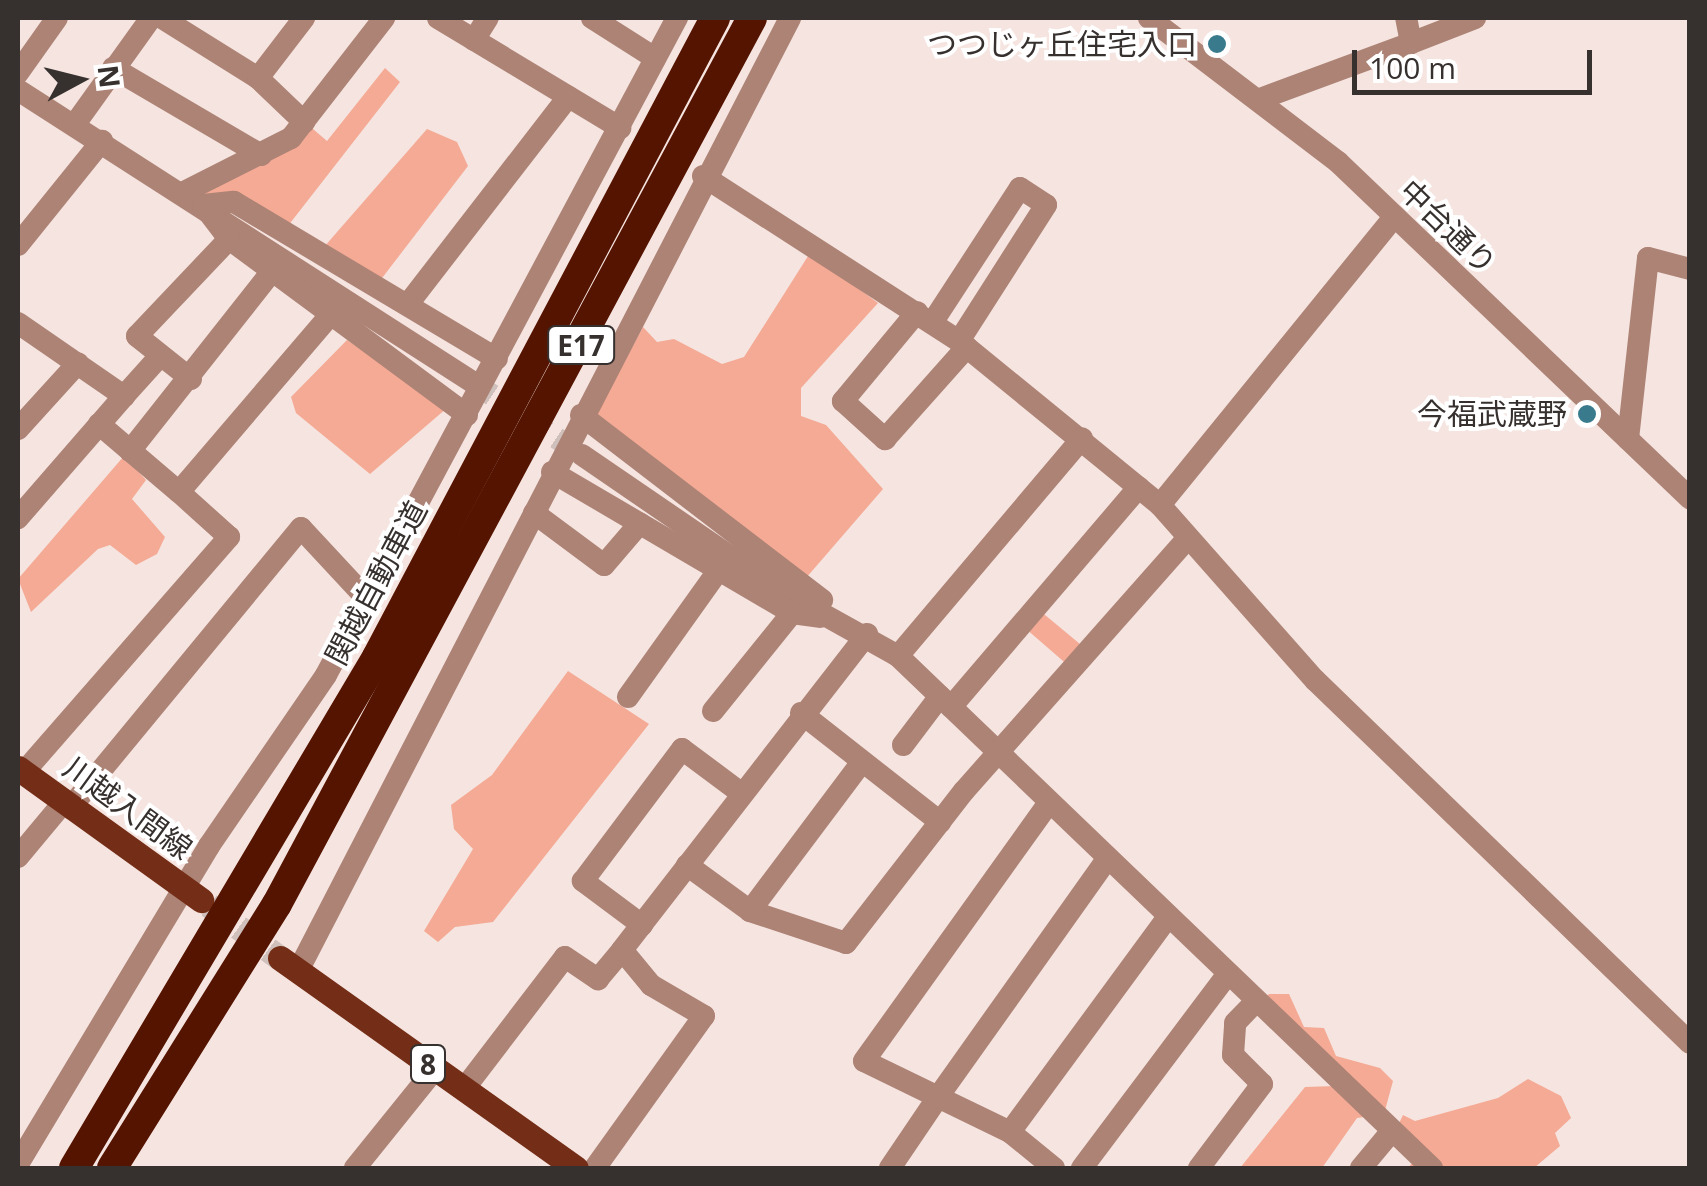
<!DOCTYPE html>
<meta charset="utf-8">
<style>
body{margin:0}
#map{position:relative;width:1707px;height:1186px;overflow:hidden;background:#f5e4df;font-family:"Open Sans","Noto Sans JP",sans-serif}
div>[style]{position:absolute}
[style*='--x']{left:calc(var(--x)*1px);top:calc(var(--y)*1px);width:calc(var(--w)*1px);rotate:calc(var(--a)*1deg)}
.green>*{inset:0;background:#f4aa94}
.minor-tunnel>*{height:22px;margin-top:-11px;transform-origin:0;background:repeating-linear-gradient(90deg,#cfc0bc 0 22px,transparent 0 33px)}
.major-tunnel>*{height:25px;margin-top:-12.5px;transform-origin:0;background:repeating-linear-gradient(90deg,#cfc0bc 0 25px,transparent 0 37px)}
.minor>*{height:22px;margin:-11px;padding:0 11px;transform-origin:11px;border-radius:11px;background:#ad8376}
.major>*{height:25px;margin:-12.5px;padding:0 12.5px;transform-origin:12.5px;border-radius:12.5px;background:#742d16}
.highway>*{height:30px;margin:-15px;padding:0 15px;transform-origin:15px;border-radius:15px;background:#551400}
.dots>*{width:28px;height:28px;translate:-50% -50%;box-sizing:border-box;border:5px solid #fff;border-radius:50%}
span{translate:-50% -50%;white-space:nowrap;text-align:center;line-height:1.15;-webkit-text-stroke:8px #fff;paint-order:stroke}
.shield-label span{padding:2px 8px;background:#fff;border:2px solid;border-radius:8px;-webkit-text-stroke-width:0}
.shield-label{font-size:28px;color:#36302e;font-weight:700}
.poi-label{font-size:30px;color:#36302e}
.right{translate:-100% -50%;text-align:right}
.street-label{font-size:30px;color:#36302e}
.frame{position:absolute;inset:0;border:20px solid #36302e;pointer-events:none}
.north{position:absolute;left:30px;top:30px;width:100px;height:100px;-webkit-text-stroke:8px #fff;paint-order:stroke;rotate:83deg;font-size:28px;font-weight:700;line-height:40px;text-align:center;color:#36302e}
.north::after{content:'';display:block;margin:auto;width:35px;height:45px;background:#36302e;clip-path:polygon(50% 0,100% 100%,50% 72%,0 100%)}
.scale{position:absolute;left:1352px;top:50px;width:240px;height:45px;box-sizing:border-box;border:5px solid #36302e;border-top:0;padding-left:12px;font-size:30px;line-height:35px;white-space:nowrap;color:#36302e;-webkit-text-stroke:8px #fff;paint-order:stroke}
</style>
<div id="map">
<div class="green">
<div style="clip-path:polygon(385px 68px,400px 82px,284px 231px,185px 192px,306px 123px,327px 141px)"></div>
<div style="clip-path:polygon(427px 129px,457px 142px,468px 166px,379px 282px,324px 247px)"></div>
<div style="clip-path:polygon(810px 253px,878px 303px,801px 388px,801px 416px,826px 425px,883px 489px,806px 578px,594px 417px,643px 327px,657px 342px,674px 339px,722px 364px,744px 357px)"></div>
<div style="clip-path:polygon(347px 340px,447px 408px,370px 474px,296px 413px,291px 397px)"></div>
<div style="clip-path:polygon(124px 456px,146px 480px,132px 499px,165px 537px,157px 554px,136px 565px,110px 545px,98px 549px,31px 612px,18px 579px)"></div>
<div style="clip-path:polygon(1039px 610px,1086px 649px,1070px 667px,1025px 628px)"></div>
<div style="clip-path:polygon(568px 671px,649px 724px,493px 922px,455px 927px,438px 942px,424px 931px,473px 849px,454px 829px,451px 805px,492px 775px)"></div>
<div style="clip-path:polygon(1269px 994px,1289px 994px,1304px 1027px,1324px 1028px,1336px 1056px,1380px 1068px,1393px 1081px,1384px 1114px,1357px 1118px,1322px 1168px,1240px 1168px,1305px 1087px,1335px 1086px,1261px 1002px)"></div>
<div style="clip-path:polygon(1528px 1079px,1561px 1096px,1571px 1118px,1555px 1133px,1560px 1146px,1534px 1168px,1408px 1168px,1414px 1161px,1395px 1132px,1403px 1115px,1415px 1121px,1498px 1098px)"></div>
</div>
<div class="minor-tunnel">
<div style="--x:474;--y:383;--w:130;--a:33.7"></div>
</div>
<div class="major-tunnel">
<div style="--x:209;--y:905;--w:89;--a:36.7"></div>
</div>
<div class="minor">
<div style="--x:162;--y:18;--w:113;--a:32"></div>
<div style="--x:258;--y:78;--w:76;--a:-52.5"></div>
<div style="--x:438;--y:18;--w:213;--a:31.1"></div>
<div style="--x:592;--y:18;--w:75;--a:32.4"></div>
<div style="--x:1149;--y:18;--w:238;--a:37.3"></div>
<div style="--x:1338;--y:162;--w:487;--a:43.7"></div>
<div style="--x:474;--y:40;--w:26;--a:-58"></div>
<div style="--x:1411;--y:43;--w:69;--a:-21.3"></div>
<div style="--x:113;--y:68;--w:172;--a:30.4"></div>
<div style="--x:18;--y:73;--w:67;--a:-54.7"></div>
<div style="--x:258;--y:78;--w:64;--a:43.7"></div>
<div style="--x:18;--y:90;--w:542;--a:32.72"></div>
<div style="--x:1260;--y:99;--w:161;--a:-20.3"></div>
<div style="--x:1411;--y:43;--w:25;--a:-101"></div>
<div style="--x:75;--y:124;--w:130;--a:-54.4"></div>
<div style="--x:703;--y:176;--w:305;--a:32.8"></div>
<div style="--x:959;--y:341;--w:259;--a:39.2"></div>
<div style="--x:1160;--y:505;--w:234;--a:48.5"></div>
<div style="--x:1315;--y:680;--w:522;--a:44.07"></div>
<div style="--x:184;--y:192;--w:120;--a:-26.8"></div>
<div style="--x:291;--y:138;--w:152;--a:-52.2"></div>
<div style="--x:18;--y:245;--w:134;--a:-51.1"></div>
<div style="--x:408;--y:304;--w:262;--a:-52.3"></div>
<div style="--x:917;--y:312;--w:116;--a:129.7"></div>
<div style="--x:843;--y:401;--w:57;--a:42.1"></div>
<div style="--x:885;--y:439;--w:123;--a:-48.3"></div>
<div style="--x:18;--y:323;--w:129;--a:34.6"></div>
<div style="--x:124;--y:396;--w:162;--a:131"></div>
<div style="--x:932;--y:323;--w:161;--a:-56.9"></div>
<div style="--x:1020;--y:188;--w:31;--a:33"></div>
<div style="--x:1046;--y:205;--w:161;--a:122.6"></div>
<div style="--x:191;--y:379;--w:69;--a:-141.5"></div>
<div style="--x:137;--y:336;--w:134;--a:-46.5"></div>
<div style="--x:124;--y:396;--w:54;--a:-48"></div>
<div style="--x:467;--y:415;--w:296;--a:-143.5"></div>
<div style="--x:229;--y:239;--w:43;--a:-127.4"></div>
<div style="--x:203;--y:205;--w:31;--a:-6"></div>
<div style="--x:234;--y:202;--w:306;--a:30.8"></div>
<div style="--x:581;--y:415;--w:304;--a:37.5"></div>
<div style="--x:99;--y:424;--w:105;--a:40.4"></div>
<div style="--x:18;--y:429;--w:89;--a:-47.7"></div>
<div style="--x:1628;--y:439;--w:182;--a:-83.7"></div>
<div style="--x:1648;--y:258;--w:43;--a:14.7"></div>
<div style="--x:130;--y:451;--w:231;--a:-51.7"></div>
<div style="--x:582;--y:455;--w:235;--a:34.4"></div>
<div style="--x:776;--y:588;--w:140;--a:29.1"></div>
<div style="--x:898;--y:656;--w:740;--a:43.8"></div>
<div style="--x:552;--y:472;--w:278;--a:30.4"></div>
<div style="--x:792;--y:613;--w:28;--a:8"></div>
<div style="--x:1160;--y:505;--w:370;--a:-50.9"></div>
<div style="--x:534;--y:513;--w:87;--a:36.6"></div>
<div style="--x:604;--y:565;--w:55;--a:-49.4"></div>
<div style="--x:898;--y:656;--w:285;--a:-49.8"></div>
<div style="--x:628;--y:697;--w:155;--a:-54.5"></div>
<div style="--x:951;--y:707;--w:289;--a:-49.5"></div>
<div style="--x:713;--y:711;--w:126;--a:-51.1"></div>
<div style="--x:801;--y:713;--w:177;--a:38.1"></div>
<div style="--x:903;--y:745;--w:61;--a:-52.9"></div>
<div style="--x:24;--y:772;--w:312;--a:-48.9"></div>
<div style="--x:229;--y:537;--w:67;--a:-138"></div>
<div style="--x:179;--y:492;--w:234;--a:-49.5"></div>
<div style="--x:70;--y:808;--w:363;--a:-50.5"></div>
<div style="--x:301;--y:528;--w:98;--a:47.1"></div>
<div style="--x:18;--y:857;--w:70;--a:-50.2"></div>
<div style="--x:687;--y:865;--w:78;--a:36.1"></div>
<div style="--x:750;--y:911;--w:101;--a:18.4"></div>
<div style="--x:846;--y:943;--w:192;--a:-52.2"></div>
<div style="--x:964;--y:791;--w:338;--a:-48.5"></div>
<div style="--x:750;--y:911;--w:186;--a:-53.1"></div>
<div style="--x:642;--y:925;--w:74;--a:-143.3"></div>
<div style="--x:583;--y:881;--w:165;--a:-53.1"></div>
<div style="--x:682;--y:749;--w:74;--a:36.7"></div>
<div style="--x:298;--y:971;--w:1073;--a:-62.69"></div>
<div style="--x:464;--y:1089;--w:166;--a:-52.6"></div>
<div style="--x:565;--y:957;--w:40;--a:34"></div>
<div style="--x:598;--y:979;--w:38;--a:-50"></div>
<div style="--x:1010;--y:1132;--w:267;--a:-53.7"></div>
<div style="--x:18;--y:1164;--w:371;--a:-59"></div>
<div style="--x:209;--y:846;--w:207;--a:-55.6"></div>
<div style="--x:326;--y:675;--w:745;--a:-61.89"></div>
<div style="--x:355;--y:1168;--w:127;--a:-51.1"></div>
<div style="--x:595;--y:1168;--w:187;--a:-54.4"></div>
<div style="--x:704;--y:1016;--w:61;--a:-149.7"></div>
<div style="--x:651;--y:985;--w:45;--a:-129.6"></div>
<div style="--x:622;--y:950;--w:400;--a:-52.2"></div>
<div style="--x:890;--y:1168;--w:86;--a:-55.9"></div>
<div style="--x:938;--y:1097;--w:82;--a:-154.1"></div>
<div style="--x:864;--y:1061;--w:317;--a:-54.4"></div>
<div style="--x:1054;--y:1168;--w:57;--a:-140.7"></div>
<div style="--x:1010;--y:1132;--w:80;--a:-154.1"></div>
<div style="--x:938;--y:1097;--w:293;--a:-54.6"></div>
<div style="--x:1082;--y:1168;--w:241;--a:-53.1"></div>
<div style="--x:1199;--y:1168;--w:105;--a:-53.1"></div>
<div style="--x:1262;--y:1084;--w:41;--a:-135"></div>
<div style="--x:1233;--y:1055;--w:32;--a:-86"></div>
<div style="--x:1235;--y:1023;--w:29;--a:-46"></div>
<div style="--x:1361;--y:1168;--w:47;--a:-50.2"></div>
</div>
<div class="major">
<div style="--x:18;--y:768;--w:226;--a:35.8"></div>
<div style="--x:280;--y:958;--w:363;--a:35.4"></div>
</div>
<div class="highway">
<div style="--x:74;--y:1168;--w:594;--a:-59.33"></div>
<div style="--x:377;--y:657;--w:723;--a:-62.12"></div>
<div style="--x:112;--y:1168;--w:311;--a:-58"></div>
<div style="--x:277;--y:904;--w:1005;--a:-61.8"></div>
</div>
<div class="dots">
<div style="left:1217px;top:44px;background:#397b8d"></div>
<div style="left:1587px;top:414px;background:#397b8d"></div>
</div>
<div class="shield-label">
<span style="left:581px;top:345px">E17</span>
<span style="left:428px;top:1064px">8</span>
</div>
<div class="poi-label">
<span class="right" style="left:1197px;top:44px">つつじヶ丘住宅入口</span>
<span class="right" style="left:1567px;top:414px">今福武蔵野</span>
</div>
<div class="street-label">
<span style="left:1448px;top:227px;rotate:44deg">中台通り</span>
<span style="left:376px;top:583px;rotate:-62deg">関越自動車道</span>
<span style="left:128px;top:808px;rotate:36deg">川越入間線</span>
</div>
<div class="frame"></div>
<div class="north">N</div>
<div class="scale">100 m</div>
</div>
